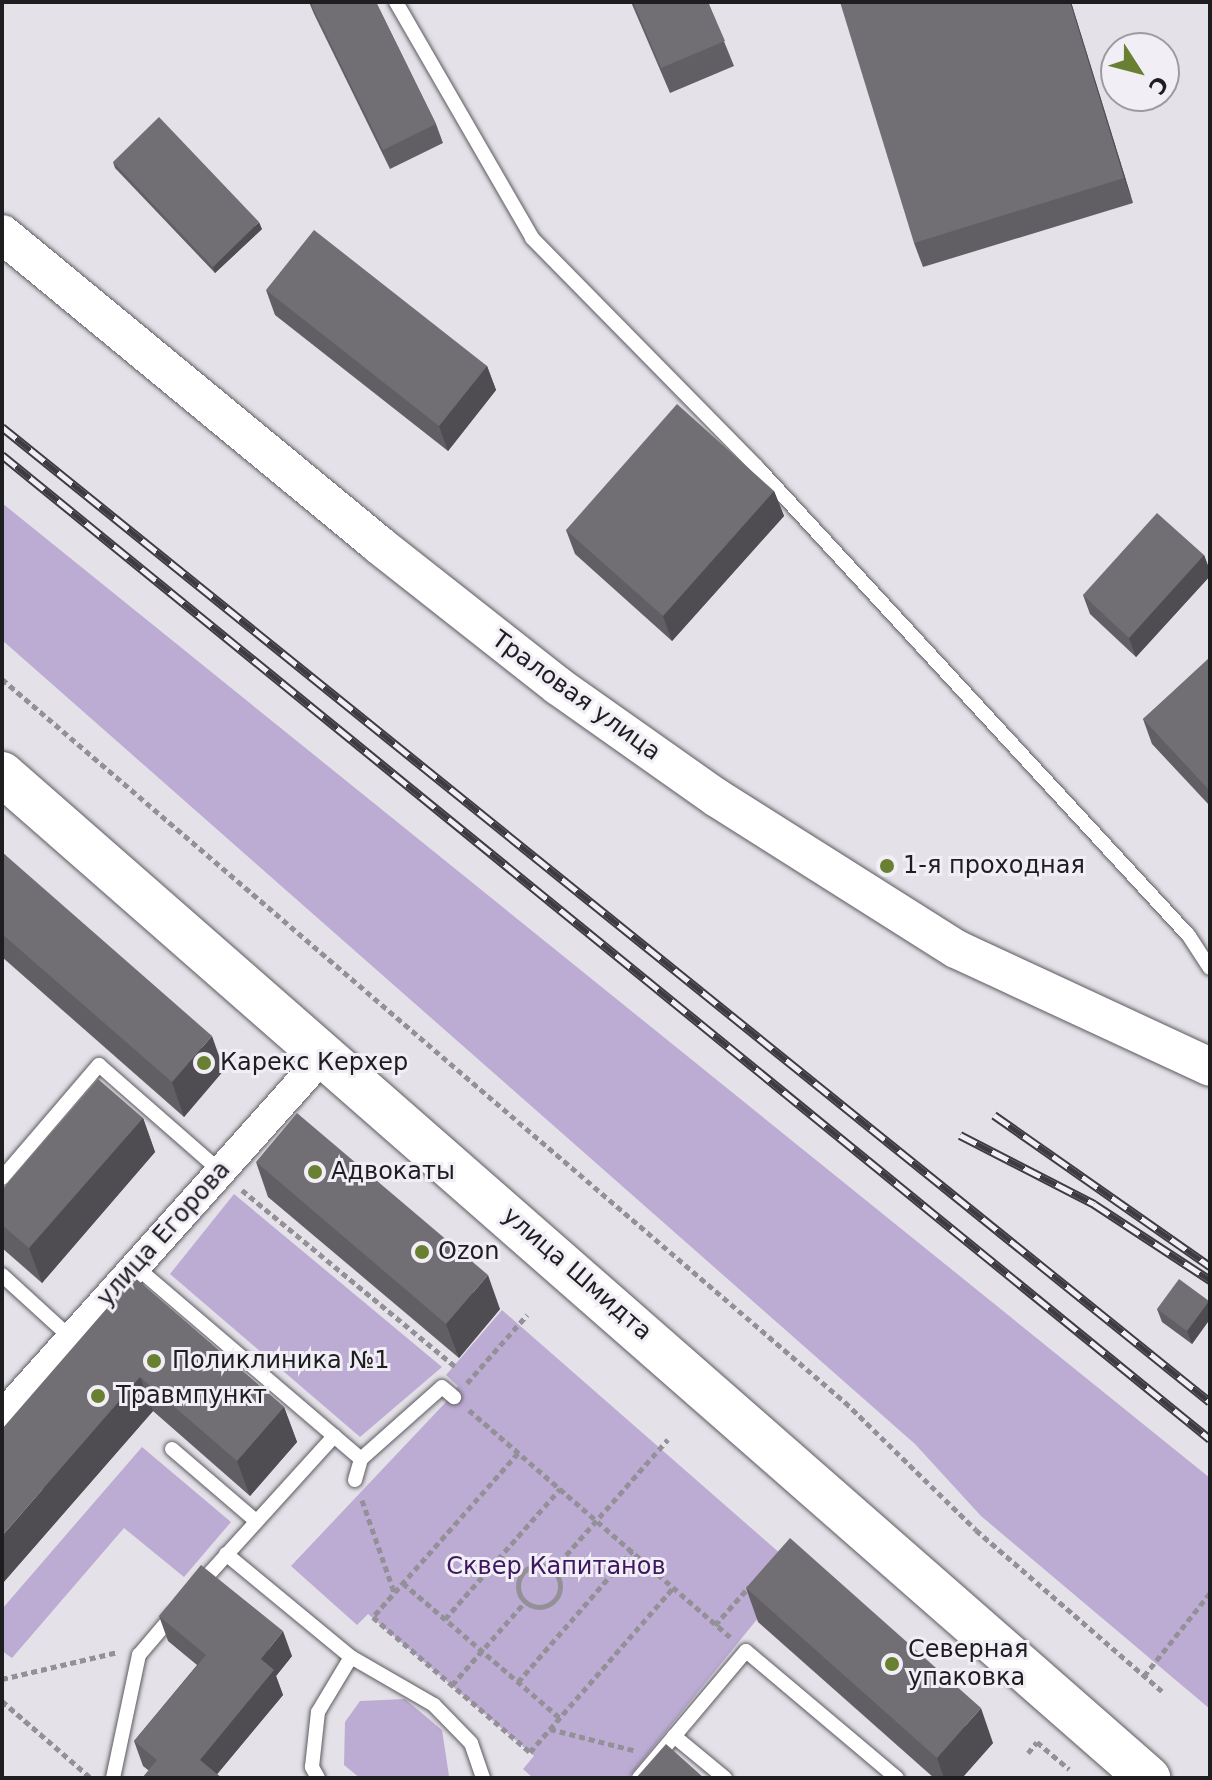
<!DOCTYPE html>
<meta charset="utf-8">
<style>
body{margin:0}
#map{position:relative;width:1212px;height:1780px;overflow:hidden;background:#e4e1e8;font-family:"DejaVu Sans",sans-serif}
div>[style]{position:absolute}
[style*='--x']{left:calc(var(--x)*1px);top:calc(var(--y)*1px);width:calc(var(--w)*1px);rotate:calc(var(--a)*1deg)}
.green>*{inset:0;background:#bcacd4}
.path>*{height:5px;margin-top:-2.5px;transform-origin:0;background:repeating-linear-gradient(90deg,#939197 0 6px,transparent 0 10px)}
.path>.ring{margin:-2.5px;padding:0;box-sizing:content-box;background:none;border:5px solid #939197;border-radius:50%}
.roads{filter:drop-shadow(0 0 2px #5d5a60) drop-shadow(0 0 2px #5d5a60)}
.service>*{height:14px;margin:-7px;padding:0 7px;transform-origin:7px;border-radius:7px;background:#fff}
.minor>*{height:30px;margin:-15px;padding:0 15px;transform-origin:15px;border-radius:15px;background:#fff}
.tertiary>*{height:38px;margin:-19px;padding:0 19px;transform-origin:19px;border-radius:19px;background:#fff}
.primary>*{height:44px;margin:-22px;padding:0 22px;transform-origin:22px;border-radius:22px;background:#fff}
.rail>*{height:9px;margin-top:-4.5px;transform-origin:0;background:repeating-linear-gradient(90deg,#f1eef6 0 18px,#3e3c40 0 36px);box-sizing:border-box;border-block:2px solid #3e3c40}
.wall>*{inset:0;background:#615f64}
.shaded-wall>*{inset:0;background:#4f4d51}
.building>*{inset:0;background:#716e74}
.dots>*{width:22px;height:22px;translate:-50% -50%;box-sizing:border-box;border:4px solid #f1eef6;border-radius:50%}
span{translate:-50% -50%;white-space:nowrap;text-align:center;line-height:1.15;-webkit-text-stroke:6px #f1eef6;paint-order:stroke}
.street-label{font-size:24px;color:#1e1d20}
.poi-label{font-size:24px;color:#1e1d20}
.left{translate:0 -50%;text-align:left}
.park-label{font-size:24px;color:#3d1760}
.frame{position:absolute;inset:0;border:4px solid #1e1d20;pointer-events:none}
.north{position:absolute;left:1100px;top:32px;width:80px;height:80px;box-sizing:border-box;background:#f1eef6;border:2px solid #9d9aa0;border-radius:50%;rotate:126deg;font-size:22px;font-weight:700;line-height:32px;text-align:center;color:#1e1d20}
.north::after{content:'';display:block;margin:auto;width:28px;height:36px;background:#697f31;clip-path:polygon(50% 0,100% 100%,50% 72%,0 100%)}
</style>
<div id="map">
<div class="green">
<div style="clip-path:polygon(2px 503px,1210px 1478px,1210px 1709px,981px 1516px,915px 1444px,2px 640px)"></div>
<div style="clip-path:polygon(234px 1194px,442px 1367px,360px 1437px,170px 1274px)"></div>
<div style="clip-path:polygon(502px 1310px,798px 1569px,628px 1778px,533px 1778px,523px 1769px,534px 1756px,368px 1614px,357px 1625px,291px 1566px,445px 1403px,458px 1386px,446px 1375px)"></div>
<div style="clip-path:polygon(142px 1447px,231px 1522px,184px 1577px,124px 1528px,12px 1658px,2px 1651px,2px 1609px)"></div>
<div style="clip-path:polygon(405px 1699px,442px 1730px,449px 1776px,360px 1778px,344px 1765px,345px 1722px,360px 1701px)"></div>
</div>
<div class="path">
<div style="--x:2;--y:679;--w:1111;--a:40.62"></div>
<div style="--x:845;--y:1402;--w:183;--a:44.3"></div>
<div style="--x:976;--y:1530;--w:246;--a:40.9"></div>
<div style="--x:242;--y:1190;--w:278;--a:39.6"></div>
<div style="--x:467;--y:1383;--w:91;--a:-48.6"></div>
<div style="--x:469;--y:1410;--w:346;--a:41"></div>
<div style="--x:518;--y:1453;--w:219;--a:131.5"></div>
<div style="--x:373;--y:1617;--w:207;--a:40.7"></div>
<div style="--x:530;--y:1752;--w:218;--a:-48.9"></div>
<div style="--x:362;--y:1500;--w:97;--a:70.8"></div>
<div class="ring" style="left:518px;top:1565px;width:37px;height:37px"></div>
<div style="--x:553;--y:1570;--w:174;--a:-48.7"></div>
<div style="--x:403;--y:1583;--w:207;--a:40.7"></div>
<div style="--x:445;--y:1619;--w:174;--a:-48.5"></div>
<div style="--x:715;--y:1625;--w:51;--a:-48.2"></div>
<div style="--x:1144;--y:1676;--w:106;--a:-51.5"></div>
<div style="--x:2;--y:1679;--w:119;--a:-13.1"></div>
<div style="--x:518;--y:1682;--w:174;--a:-49"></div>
<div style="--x:452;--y:1685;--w:111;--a:-48.7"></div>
<div style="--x:2;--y:1701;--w:118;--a:40.9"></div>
<div style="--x:550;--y:1729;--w:90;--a:14.2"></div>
<div style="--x:1028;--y:1753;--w:14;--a:-51"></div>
<div style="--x:1037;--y:1742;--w:42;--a:40.2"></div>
</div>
<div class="roads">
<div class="service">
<div style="--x:396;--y:2;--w:272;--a:60"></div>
<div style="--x:532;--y:238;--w:321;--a:45.5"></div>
<div style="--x:757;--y:467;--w:638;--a:47.35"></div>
<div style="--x:1189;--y:936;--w:38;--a:57"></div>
<div style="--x:2;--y:1178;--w:149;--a:-49.4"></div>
<div style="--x:99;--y:1065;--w:161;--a:41.2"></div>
<div style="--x:135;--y:1266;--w:297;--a:40.5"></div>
<div style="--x:2;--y:1275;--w:93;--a:42.4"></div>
<div style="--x:172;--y:1449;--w:111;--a:40.6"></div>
<div style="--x:355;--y:1480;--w:22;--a:-74"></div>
<div style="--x:361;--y:1459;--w:108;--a:-41.6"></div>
<div style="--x:442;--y:1387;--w:16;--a:40"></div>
<div style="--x:226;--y:1554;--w:162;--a:39.5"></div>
<div style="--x:351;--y:1657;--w:96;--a:30"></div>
<div style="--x:434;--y:1705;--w:53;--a:45.8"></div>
<div style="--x:471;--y:1743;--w:37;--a:71"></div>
<div style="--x:200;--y:1584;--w:200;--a:-47.8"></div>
<div style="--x:674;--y:1736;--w:66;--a:39.5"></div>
<div style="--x:113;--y:1778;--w:126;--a:-78.1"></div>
<div style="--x:139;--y:1655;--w:52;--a:-49.6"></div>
<div style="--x:318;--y:1778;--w:13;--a:-119"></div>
<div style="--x:312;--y:1767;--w:55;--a:-83.8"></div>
<div style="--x:318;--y:1712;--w:64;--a:-59"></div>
<div style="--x:639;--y:1778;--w:166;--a:-49.9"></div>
<div style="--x:746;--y:1651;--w:197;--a:40.1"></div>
</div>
<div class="minor">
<div style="--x:2;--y:1416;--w:487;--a:-48.2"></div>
</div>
<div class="tertiary">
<div style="--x:2;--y:234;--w:489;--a:39.5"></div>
<div style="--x:379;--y:545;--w:228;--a:38.2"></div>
<div style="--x:558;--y:686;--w:194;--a:35.2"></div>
<div style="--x:717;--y:798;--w:283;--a:32.3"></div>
<div style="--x:956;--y:949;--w:280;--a:24.9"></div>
</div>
<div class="primary">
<div style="--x:2;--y:774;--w:1524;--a:41.22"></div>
</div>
</div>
<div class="rail">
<div style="--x:2;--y:427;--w:1552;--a:38.91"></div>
<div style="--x:2;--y:455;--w:1558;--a:39.17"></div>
<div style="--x:994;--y:1115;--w:264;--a:35"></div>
<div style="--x:960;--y:1135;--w:151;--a:27.2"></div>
<div style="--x:1094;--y:1204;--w:139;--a:33.2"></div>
</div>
<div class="wall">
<div style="clip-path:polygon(309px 2px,376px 2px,436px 124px,443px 143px,390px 169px,314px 14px)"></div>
<div style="clip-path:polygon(631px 2px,708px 2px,734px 66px,670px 93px)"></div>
<div style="clip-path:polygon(1071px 2px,1133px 203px,923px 267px,914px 243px)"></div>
<div style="clip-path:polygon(113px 162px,262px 229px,215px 273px,115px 168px)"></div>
<div style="clip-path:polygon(266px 290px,487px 366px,496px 390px,448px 451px,275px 315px)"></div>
<div style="clip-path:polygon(774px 491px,784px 516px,672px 641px,575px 554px,566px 530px)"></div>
<div style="clip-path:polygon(1204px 555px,1210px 571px,1210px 576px,1136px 657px,1090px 614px,1083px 595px)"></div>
<div style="clip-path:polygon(1210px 659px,1210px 806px,1152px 744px,1143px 719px)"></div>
<div style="clip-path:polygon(2px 852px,224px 1070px,184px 1117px,2px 957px)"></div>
<div style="clip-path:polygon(143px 1118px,155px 1152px,42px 1283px,2px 1248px,2px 1190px)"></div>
<div style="clip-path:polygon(256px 1162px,500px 1309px,459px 1358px,268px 1197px)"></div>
<div style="clip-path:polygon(134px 1277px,284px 1407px,297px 1442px,250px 1496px,153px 1411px,2px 1584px)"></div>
<div style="clip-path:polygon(1209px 1301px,1210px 1319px,1192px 1344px,1162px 1322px,1157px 1309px)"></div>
<div style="clip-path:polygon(746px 1588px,993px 1743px,962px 1778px,934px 1778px,758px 1622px)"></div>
<div style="clip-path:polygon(159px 1616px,292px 1656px,276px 1676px,283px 1695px,217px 1774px,148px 1770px,143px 1766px,134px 1741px,197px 1665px,168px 1641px)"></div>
</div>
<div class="shaded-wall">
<div style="clip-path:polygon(1070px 2px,1071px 2px,1133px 203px,1124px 178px)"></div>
<div style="clip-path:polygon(259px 222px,262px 229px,215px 273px,213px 267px)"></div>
<div style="clip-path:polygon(487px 366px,496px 390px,448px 451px,439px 426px)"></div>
<div style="clip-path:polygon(774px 491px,784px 516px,672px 641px,663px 616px)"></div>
<div style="clip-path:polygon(1204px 555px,1210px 571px,1210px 576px,1136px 657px,1129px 638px)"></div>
<div style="clip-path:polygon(212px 1036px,224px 1070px,184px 1117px,172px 1082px)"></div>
<div style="clip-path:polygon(143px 1118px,155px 1152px,42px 1283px,29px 1248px)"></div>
<div style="clip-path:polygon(488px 1275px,500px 1309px,459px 1358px,446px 1324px)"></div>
<div style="clip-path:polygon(1209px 1301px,1210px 1319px,1192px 1344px,1187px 1331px)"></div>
<div style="clip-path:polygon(140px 1377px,153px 1411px,2px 1584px,2px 1536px)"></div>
<div style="clip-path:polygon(284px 1407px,297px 1442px,250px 1496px,237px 1461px)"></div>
<div style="clip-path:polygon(283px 1631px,292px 1656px,276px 1676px,283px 1695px,214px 1778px,200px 1760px,261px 1659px)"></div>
<div style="clip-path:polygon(981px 1708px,993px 1743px,962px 1778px,944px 1778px,937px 1758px)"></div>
</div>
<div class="building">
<div style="clip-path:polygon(310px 2px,376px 2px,436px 124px,383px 150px)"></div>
<div style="clip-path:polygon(633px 2px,708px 2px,725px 41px,661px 68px)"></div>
<div style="clip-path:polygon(840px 2px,1070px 2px,1124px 178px,914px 243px)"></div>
<div style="clip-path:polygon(159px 117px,259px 222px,213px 267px,113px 162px)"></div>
<div style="clip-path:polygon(314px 230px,487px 366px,439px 426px,266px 290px)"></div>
<div style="clip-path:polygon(677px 404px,774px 491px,663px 616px,566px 530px)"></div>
<div style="clip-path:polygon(1157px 513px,1204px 555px,1129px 638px,1083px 595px)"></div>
<div style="clip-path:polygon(1209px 658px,1210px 659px,1210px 791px,1143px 719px)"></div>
<div style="clip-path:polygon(2px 852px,212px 1036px,172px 1082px,2px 934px)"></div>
<div style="clip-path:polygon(98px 1079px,143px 1118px,29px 1248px,2px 1225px,2px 1190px)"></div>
<div style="clip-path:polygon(297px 1113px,488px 1275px,446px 1324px,256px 1162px)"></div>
<div style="clip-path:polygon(134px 1277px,284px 1407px,237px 1461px,140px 1377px,2px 1536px,2px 1429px)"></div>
<div style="clip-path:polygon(1179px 1279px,1209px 1301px,1187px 1331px,1157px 1309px)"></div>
<div style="clip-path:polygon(790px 1538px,981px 1708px,937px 1758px,746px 1588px)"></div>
<div style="clip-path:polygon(201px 1565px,283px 1631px,261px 1659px,274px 1670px,200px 1760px,222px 1778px,142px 1778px,157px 1760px,134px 1741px,206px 1655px,159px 1616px)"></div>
<div style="clip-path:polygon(666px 1744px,704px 1778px,636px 1778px)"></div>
</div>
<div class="dots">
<div style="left:887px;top:866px;background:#697f31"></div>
<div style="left:204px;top:1063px;background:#697f31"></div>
<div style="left:315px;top:1172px;background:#697f31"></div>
<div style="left:422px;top:1252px;background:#697f31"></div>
<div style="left:154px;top:1361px;background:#697f31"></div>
<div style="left:98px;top:1396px;background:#697f31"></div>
<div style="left:892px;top:1664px;background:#697f31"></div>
</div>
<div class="street-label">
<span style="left:576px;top:696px;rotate:36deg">Траловая улица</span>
<span style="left:164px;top:1234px;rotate:-48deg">улица Егорова</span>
<span style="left:577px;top:1274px;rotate:41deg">улица Шмидта</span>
</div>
<div class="poi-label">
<span class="left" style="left:903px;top:866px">1-я проходная</span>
<span class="left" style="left:220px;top:1063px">Карекс Керхер</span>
<span class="left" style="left:331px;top:1172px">Адвокаты</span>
<span class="left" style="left:438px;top:1252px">Ozon</span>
<span class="left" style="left:172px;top:1361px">Поликлиника №1</span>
<span class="left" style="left:116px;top:1396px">Травмпункт</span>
<span class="left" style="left:908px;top:1664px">Северная<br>упаковка</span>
</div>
<div class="park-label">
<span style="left:556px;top:1567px">Сквер Капитанов</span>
</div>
<div class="frame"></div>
<div class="north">С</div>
</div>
